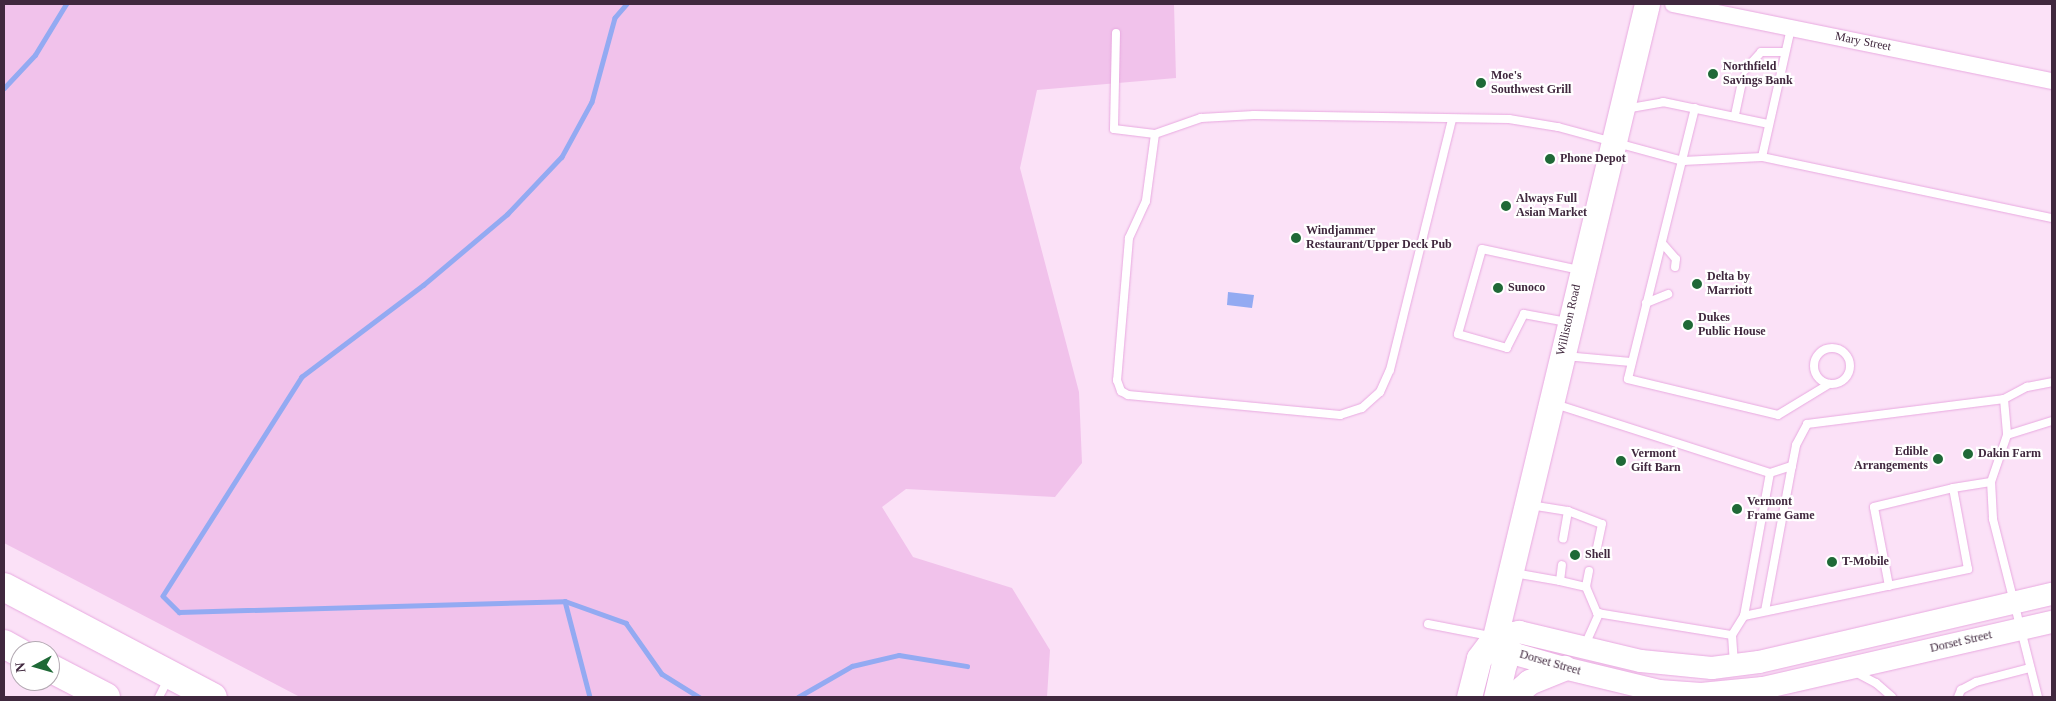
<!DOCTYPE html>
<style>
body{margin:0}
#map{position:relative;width:2056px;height:701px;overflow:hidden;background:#fbe1f7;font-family:"Times New Roman",serif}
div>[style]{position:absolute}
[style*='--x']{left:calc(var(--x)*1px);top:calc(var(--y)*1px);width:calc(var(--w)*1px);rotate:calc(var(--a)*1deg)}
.green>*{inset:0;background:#f1c2eb}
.water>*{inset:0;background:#93aaf2}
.stream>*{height:4.5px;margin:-2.25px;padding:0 2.25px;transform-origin:2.25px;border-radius:2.25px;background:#93aaf2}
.roads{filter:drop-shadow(0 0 1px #e8a9e0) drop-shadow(0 0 1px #e8a9e0)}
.lane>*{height:8px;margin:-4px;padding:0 4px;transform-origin:4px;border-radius:4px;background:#fff}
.lane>.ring{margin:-4px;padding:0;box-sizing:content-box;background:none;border:8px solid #fff;border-radius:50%}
.street>*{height:16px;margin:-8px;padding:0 8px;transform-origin:8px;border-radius:8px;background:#fff}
.secondary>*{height:22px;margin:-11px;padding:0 11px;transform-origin:11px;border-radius:11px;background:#fff}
.primary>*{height:25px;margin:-12.5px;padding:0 12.5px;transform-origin:12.5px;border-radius:12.5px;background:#fff}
.highway>*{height:28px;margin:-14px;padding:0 14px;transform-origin:14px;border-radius:14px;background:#fff}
.dots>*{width:14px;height:14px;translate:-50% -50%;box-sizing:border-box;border:2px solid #fff;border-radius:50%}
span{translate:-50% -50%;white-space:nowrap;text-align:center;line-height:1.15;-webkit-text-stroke:4.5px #fff;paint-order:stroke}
.street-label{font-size:12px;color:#40283e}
.poi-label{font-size:12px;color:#40283e;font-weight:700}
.left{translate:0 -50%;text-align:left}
.right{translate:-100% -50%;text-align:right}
.frame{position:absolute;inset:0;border:5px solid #40283e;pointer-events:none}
.north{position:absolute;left:10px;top:641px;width:50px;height:50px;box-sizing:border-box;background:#fff;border:1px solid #b3a9b2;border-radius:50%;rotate:264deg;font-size:14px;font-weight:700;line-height:20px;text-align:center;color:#40283e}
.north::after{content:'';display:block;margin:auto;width:18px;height:22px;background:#1f6937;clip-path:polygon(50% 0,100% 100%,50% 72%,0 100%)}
</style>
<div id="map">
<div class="green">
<div style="clip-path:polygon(4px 4px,1174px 4px,1176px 78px,1037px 90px,1020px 168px,1079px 392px,1082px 463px,1055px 497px,906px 489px,882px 507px,913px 557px,1012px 588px,1050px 650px,1047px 697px,300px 697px,4px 543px)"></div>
</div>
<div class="water">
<div style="clip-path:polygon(1228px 292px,1254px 295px,1252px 308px,1227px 305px)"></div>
</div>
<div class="stream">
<div style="--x:627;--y:4;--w:18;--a:131"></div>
<div style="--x:615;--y:18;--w:87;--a:105.3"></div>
<div style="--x:592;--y:102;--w:63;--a:118.6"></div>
<div style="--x:562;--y:157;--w:79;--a:133.5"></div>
<div style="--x:508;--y:214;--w:110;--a:139.8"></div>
<div style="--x:424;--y:285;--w:153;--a:143"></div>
<div style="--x:302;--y:377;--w:259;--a:122.4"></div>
<div style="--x:163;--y:596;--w:23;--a:45"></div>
<div style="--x:179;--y:612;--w:386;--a:-1.6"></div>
<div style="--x:565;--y:601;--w:65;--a:19.8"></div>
<div style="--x:626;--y:623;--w:62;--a:54.8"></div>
<div style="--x:662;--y:674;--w:44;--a:31.9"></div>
<div style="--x:4;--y:88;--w:45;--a:-46.8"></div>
<div style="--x:35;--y:55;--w:60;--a:-58.7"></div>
<div style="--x:565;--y:601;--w:99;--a:75.4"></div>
<div style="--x:798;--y:697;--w:62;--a:-29.9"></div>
<div style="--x:852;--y:666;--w:48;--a:-13.2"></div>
<div style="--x:899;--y:655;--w:69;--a:9.2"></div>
</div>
<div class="roads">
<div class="lane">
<div style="--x:1116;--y:33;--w:96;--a:91.2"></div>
<div style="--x:1114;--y:129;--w:41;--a:7"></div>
<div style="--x:1155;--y:134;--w:49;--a:-19.2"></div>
<div style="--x:1201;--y:118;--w:53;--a:-3.2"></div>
<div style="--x:1254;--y:115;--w:255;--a:0.9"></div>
<div style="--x:1509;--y:119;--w:50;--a:9.3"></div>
<div style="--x:1558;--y:127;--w:130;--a:15.2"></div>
<div style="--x:1683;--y:161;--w:79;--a:-2.9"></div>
<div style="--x:1762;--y:157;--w:296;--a:11.9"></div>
<div style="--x:1745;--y:70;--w:24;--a:-48"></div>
<div style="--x:1761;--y:52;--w:24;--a:0"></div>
<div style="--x:1695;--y:108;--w:279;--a:103.9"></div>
<div style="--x:1628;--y:379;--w:154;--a:13.5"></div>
<div style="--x:1778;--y:415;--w:60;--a:-31.3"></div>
<div style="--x:1625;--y:109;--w:39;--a:-10"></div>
<div style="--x:1663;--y:102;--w:107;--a:11.8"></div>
<div style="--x:1735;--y:115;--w:30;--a:-78"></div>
<div style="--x:1155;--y:134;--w:68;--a:97.7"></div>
<div style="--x:1146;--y:201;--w:41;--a:114.7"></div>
<div style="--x:1129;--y:238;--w:143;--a:94.8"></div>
<div style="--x:1117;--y:380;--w:12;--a:70"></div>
<div style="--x:1121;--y:391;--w:8;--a:30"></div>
<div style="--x:1128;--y:395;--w:213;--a:5.4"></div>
<div style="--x:1340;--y:415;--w:23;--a:-18"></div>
<div style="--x:1362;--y:408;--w:24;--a:-42"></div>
<div style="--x:1380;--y:392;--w:24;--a:-66"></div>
<div style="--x:1390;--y:370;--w:258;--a:-76.1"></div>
<div style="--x:1762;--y:157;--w:132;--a:-77.3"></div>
<div style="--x:1662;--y:243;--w:21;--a:49"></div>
<div style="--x:1676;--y:259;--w:8;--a:97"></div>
<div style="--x:1646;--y:303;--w:24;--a:-22"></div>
<div style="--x:1567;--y:322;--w:44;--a:-169.5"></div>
<div style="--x:1524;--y:314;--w:38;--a:117"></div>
<div style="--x:1507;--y:348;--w:51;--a:-164.1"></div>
<div style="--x:1458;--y:334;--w:88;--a:-74.2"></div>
<div style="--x:1482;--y:249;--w:99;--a:12.2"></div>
<div class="ring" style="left:1814px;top:348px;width:28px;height:28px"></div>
<div style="--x:1565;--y:356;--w:66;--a:5.2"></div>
<div style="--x:2004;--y:399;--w:36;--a:85"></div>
<div style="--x:1555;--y:404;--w:226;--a:17.8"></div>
<div style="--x:1530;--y:505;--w:38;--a:9"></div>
<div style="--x:1568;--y:511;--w:28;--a:100"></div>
<div style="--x:1568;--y:511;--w:36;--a:21"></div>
<div style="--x:1602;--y:524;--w:24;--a:102"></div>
<div style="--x:1589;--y:571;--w:16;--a:101"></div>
<div style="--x:1586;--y:587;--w:28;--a:67"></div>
<div style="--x:1597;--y:613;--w:137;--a:9.3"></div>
<div style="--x:1514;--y:573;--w:47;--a:9.9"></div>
<div style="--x:1560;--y:581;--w:16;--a:-83"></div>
<div style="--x:1560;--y:581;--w:27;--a:13"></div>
<div style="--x:1889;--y:586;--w:80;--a:-100.8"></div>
<div style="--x:1874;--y:507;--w:81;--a:-13.5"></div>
<div style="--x:1765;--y:611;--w:147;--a:-79.5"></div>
<div style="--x:1744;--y:616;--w:229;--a:-11.8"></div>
<div style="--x:1968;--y:569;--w:82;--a:-100.5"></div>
<div style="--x:1953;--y:488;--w:38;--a:-9"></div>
<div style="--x:1428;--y:624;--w:63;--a:11"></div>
<div style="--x:1585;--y:645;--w:35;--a:-66"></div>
<div style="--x:1734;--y:664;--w:29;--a:-94"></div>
<div style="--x:1732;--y:635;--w:22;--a:-58"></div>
<div style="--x:1744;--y:616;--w:145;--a:-79.7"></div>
<div style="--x:1770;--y:473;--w:23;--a:-18"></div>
<div style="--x:1792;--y:466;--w:21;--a:-79"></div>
<div style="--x:1796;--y:445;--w:24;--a:-62"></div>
<div style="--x:1807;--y:424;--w:199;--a:-7.2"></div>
<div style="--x:2004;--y:399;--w:26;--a:-28"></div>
<div style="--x:2027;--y:387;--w:25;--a:-11"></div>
<div style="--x:1855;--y:672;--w:24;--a:28"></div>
<div style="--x:1876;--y:683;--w:21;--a:41"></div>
<div style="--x:159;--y:697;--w:20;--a:-63"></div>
<div style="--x:1958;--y:697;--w:8;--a:-67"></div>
<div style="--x:1961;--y:690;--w:17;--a:-28"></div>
<div style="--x:1976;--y:682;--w:56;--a:-14.5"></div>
<div style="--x:2038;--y:697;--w:184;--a:-104.2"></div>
<div style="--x:1993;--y:519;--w:37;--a:-93"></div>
<div style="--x:1991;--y:482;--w:50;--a:-71.2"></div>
<div style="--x:2007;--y:435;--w:47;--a:-17.3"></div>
</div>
<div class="street">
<div style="--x:1673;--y:4;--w:387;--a:11.5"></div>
</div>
<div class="secondary">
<div style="--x:1495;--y:637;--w:26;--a:40"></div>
<div style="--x:1515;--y:654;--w:51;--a:15.9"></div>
<div style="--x:1564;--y:668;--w:98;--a:13.6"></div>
<div style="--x:1659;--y:691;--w:42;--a:4.1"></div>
<div style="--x:1701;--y:694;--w:62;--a:-5.5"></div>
<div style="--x:1763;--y:688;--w:296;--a:-12.9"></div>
<div style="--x:1495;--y:637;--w:25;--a:-12"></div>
<div style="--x:1519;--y:632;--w:125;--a:13.4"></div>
<div style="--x:1641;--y:661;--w:71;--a:5.6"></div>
<div style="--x:1712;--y:668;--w:47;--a:-7.3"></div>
<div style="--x:1759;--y:662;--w:301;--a:-13.1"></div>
</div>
<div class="primary">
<div style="--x:1495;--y:637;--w:28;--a:71"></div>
<div style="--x:1504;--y:663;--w:35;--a:103"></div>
<div style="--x:1469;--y:697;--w:40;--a:-75.6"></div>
<div style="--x:1479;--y:658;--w:26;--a:-53"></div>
<div style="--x:1495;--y:637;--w:651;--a:-76.5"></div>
<div style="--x:1512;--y:697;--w:23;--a:-41"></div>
<div style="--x:1529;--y:682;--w:38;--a:-22"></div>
</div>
<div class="highway">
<div style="--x:4;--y:587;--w:236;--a:27.8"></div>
<div style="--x:4;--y:644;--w:18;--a:29"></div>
<div style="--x:50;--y:668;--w:63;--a:27.4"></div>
</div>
</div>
<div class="dots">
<div style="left:1713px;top:74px;background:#1f6937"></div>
<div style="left:1481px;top:83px;background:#1f6937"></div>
<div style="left:1550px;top:159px;background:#1f6937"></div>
<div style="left:1506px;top:206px;background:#1f6937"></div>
<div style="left:1296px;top:238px;background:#1f6937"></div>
<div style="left:1697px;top:284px;background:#1f6937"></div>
<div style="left:1498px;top:288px;background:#1f6937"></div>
<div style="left:1688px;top:325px;background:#1f6937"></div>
<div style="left:1968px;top:454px;background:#1f6937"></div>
<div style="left:1938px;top:459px;background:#1f6937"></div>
<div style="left:1621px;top:461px;background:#1f6937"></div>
<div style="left:1737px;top:509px;background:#1f6937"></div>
<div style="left:1575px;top:555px;background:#1f6937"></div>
<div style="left:1832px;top:562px;background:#1f6937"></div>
</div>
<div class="street-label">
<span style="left:1863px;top:42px;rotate:11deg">Mary Street</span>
<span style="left:1569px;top:320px;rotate:-77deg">Williston Road</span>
<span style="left:1961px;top:642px;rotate:-13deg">Dorset Street</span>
<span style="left:1550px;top:663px;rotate:16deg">Dorset Street</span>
</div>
<div class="poi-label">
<span class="left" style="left:1723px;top:74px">Northfield<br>Savings Bank</span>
<span class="left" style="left:1491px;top:83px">Moe's<br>Southwest Grill</span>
<span class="left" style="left:1560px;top:159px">Phone Depot</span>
<span class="left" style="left:1516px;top:206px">Always Full<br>Asian Market</span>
<span class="left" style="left:1306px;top:238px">Windjammer<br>Restaurant/Upper Deck Pub</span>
<span class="left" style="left:1707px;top:284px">Delta by<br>Marriott</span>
<span class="left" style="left:1508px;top:288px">Sunoco</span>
<span class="left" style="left:1698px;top:325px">Dukes<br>Public House</span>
<span class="right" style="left:1928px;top:459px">Edible<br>Arrangements</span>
<span class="left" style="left:1631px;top:461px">Vermont<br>Gift Barn</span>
<span class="left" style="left:1978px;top:454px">Dakin Farm</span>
<span class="left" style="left:1747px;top:509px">Vermont<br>Frame Game</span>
<span class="left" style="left:1585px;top:555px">Shell</span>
<span class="left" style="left:1842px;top:562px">T-Mobile</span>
</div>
<div class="frame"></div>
<div class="north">N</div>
</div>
